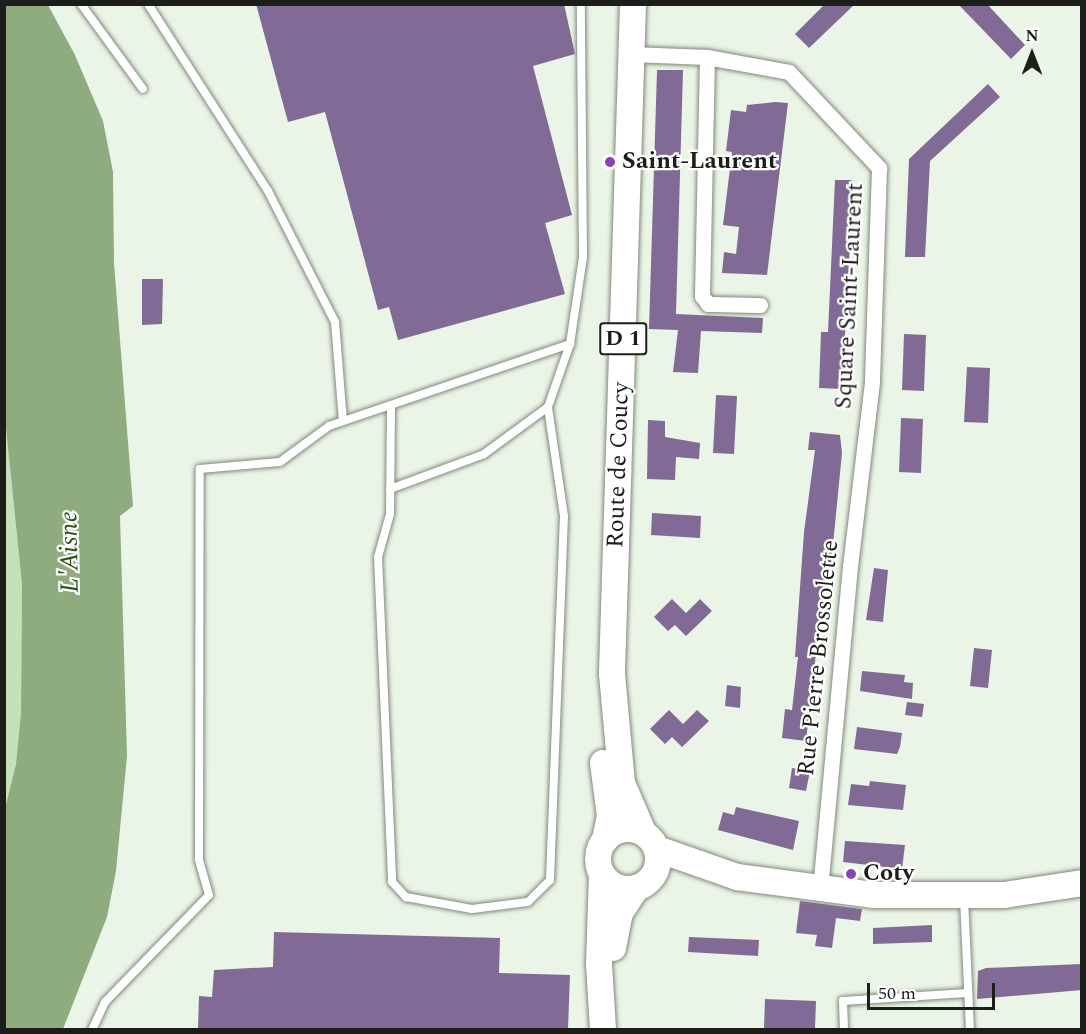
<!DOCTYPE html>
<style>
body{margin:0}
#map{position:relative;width:1086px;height:1034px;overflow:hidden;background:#ebf5e7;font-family:Spectral,serif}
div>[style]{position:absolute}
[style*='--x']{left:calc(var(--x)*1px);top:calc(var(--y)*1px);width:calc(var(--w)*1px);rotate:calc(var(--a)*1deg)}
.green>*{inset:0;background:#c5e1b9}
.water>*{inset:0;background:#8eac80}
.building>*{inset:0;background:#816a95}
.roads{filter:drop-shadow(0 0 2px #80897c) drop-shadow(0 0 2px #80897c)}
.service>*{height:8px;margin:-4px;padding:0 4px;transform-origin:4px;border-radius:4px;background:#fff}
.minor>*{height:15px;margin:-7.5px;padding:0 7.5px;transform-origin:7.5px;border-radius:7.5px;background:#fff}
.primary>*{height:26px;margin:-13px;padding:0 13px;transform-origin:13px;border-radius:13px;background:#fff}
.primary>.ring{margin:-13px;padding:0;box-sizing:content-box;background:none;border:26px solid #fff;border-radius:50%}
.dots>*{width:16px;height:16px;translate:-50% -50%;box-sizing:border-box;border:3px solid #fff;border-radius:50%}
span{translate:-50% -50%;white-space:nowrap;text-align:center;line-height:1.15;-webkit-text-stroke:4.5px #fff;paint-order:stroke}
.shield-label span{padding:2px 4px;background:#fff;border:2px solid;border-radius:4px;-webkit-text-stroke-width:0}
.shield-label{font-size:22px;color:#1b1e19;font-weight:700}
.poi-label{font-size:24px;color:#1b1e19;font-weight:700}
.left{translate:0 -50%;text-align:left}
.street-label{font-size:24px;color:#1b1e19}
.water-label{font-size:26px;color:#2c5214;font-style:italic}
.frame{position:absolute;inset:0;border:6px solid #1b1e19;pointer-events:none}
.north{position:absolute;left:1002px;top:24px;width:60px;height:60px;-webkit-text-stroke:4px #fff;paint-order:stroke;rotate:0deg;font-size:16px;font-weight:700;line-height:24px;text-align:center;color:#1b1e19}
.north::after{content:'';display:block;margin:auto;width:21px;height:27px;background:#1b1e19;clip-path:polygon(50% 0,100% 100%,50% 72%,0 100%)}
.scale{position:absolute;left:867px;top:983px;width:128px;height:27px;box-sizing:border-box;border:3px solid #1b1e19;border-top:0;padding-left:8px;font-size:18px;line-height:21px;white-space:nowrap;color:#1b1e19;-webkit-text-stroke:4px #fff;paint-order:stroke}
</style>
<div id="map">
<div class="green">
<div style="clip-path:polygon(4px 409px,22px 584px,21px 712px,16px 764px,5px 813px)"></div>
</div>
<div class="water">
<div style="clip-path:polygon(48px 5px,75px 55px,103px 121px,113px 172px,114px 263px,133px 506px,120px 516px,127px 756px,116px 871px,107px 917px,63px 1029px,5px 1030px,4px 813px,16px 764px,21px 712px,22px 584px,4px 409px,4px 5px)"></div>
</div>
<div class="building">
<div style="clip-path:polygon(256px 4px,564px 4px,575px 54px,533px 66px,572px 215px,545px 223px,565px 294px,398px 340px,389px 307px,378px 310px,325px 112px,288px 122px)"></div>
<div style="clip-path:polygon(825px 4px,855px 4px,809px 48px,795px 34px)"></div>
<div style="clip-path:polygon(958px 4px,987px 4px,1025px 45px,1011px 59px)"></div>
<div style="clip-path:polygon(657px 70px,683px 70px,676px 314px,763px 318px,762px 333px,701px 331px,698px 373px,673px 372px,678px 330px,649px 329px)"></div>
<div style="clip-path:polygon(988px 84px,1000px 97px,930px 161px,925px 257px,905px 257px,909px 159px)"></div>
<div style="clip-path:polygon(775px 102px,788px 103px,767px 275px,722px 273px,724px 252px,736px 254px,739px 227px,723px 225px,732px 152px,726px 151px,731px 110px,746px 112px,747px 105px)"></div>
<div style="clip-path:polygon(835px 180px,851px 180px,853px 189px,842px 389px,819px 388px,821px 332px,828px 332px)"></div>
<div style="clip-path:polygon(142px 279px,163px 279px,162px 324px,142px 325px)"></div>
<div style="clip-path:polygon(904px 334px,926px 335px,924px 391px,902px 390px)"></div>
<div style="clip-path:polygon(967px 367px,990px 368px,988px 423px,964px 422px)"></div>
<div style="clip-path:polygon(716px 395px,737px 396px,734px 454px,713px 453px)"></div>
<div style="clip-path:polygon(901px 418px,923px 419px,921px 473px,899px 472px)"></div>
<div style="clip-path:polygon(648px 420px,665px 421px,665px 437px,700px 443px,699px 459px,676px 457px,675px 480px,647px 479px)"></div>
<div style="clip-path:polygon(810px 432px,840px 435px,842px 453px,830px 575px,825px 574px,806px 741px,782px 738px,785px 709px,792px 710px,798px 657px,795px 657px,804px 532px,815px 450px,808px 450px)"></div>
<div style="clip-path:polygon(652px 513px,701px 516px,700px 538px,651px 535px)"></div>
<div style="clip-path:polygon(874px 568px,888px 570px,883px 622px,866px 620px)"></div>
<div style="clip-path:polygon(672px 599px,686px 613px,700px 599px,712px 611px,686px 636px,675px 625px,668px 631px,654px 617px)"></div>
<div style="clip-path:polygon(974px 648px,992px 650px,988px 688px,970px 686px)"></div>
<div style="clip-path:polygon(862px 671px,905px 675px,904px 682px,913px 683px,912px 699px,860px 691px)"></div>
<div style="clip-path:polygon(727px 685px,741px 687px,740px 708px,725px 706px)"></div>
<div style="clip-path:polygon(907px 702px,924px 704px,922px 717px,905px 715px)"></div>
<div style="clip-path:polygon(669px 710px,683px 724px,697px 710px,709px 721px,682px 747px,672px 737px,665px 744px,650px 729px)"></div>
<div style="clip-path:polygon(857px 727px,902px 733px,900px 747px,897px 754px,854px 749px)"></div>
<div style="clip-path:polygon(792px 768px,810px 771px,806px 791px,789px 788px)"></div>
<div style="clip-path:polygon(870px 781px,906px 785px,903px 810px,848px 805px,851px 784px,869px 786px)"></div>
<div style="clip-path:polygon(736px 807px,799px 821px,793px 850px,718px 830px,723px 812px,734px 815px)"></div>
<div style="clip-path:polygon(845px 841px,905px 845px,902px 869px,843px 862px)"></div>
<div style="clip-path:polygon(800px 901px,862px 909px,860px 921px,836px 918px,832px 948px,815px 946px,817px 935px,796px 933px)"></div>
<div style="clip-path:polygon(932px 925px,932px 942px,873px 944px,873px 928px)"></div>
<div style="clip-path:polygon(274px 932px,500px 938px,499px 973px,570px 975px,568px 1029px,198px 1029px,199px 996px,212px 997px,214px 970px,273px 967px)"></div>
<div style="clip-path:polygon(689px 937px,759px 940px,758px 956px,688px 952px)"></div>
<div style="clip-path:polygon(1082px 964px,1082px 990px,977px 999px,978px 971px,986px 968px)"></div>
<div style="clip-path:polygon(765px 999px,816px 1001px,815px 1029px,764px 1029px)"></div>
</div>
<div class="roads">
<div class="service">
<div style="--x:81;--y:4;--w:105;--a:53.9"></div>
<div style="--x:148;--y:4;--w:222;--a:57.3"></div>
<div style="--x:268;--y:191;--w:147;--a:62.9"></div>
<div style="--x:335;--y:322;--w:99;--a:85.4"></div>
<div style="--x:391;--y:405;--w:109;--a:90.5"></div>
<div style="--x:390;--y:514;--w:45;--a:105.6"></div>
<div style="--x:378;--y:557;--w:325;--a:87.5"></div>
<div style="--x:392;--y:882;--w:21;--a:47"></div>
<div style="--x:406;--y:897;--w:67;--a:10.3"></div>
<div style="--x:472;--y:909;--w:56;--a:-7.1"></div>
<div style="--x:528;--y:902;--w:31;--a:-45"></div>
<div style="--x:550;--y:880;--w:364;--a:-87.8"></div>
<div style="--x:564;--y:516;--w:110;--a:-98.4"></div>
<div style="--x:548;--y:407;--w:67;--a:-70.8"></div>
<div style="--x:390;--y:489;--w:100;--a:-20.4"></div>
<div style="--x:484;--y:454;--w:79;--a:-36.3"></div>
<div style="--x:964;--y:898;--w:132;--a:87.4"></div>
<div style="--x:92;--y:1030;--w:31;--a:-65"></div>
<div style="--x:105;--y:1002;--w:149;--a:-45.8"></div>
<div style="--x:209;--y:895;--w:37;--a:-106"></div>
<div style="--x:199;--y:859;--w:390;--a:-89.9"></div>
<div style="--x:200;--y:469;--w:80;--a:-5"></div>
<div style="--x:280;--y:462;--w:61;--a:-36.3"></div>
<div style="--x:329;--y:426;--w:255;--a:-18.8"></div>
<div style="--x:570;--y:344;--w:88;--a:-81.5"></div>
<div style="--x:583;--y:257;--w:253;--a:-90.5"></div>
<div style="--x:844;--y:1030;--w:29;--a:-92"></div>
<div style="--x:843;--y:1001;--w:124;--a:-3.7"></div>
</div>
<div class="minor">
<div style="--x:631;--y:54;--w:76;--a:2.3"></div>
<div style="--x:707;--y:57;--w:83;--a:10.4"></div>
<div style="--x:789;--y:72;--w:132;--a:46.8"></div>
<div style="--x:879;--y:168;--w:214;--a:91.9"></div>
<div style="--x:872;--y:382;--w:185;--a:96.8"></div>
<div style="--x:850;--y:566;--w:323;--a:95.3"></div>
<div style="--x:707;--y:57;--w:239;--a:91.2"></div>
<div style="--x:702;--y:296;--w:10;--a:53"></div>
<div style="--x:708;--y:304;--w:52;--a:1.1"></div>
</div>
<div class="primary">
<div style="--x:633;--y:4;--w:670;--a:91.8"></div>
<div style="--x:612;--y:674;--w:109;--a:84.8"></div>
<div style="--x:622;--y:783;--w:53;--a:66.8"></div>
<div style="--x:603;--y:763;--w:53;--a:82.5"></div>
<div style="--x:610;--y:816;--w:25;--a:102"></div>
<div class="ring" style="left:598px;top:829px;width:34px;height:34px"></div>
<div style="--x:657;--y:849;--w:85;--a:19.3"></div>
<div style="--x:737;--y:877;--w:137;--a:7.5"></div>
<div style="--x:873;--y:895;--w:131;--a:0"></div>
<div style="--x:1004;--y:895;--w:79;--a:-8.7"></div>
<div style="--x:602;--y:874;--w:90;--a:91.9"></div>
<div style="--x:599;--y:964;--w:66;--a:86.5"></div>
<div style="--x:613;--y:948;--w:36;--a:-79"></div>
<div style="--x:620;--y:913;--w:30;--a:-57"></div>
</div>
</div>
<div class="dots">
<div style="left:610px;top:162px;background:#8743b7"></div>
<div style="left:851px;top:874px;background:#8743b7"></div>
</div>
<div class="shield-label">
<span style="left:623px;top:339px">D 1</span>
</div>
<div class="poi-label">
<span class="left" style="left:622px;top:162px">Saint-Laurent</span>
<span class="left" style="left:863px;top:874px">Coty</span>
</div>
<div class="street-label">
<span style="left:850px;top:296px;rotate:-87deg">Square Saint-Laurent</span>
<span style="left:619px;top:465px;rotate:-88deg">Route de Coucy</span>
<span style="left:819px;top:658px;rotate:-84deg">Rue Pierre Brossolette</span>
</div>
<div class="water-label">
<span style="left:70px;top:552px;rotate:-91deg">L'Aisne</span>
</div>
<div class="frame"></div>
<div class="north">N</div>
<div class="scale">50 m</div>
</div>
